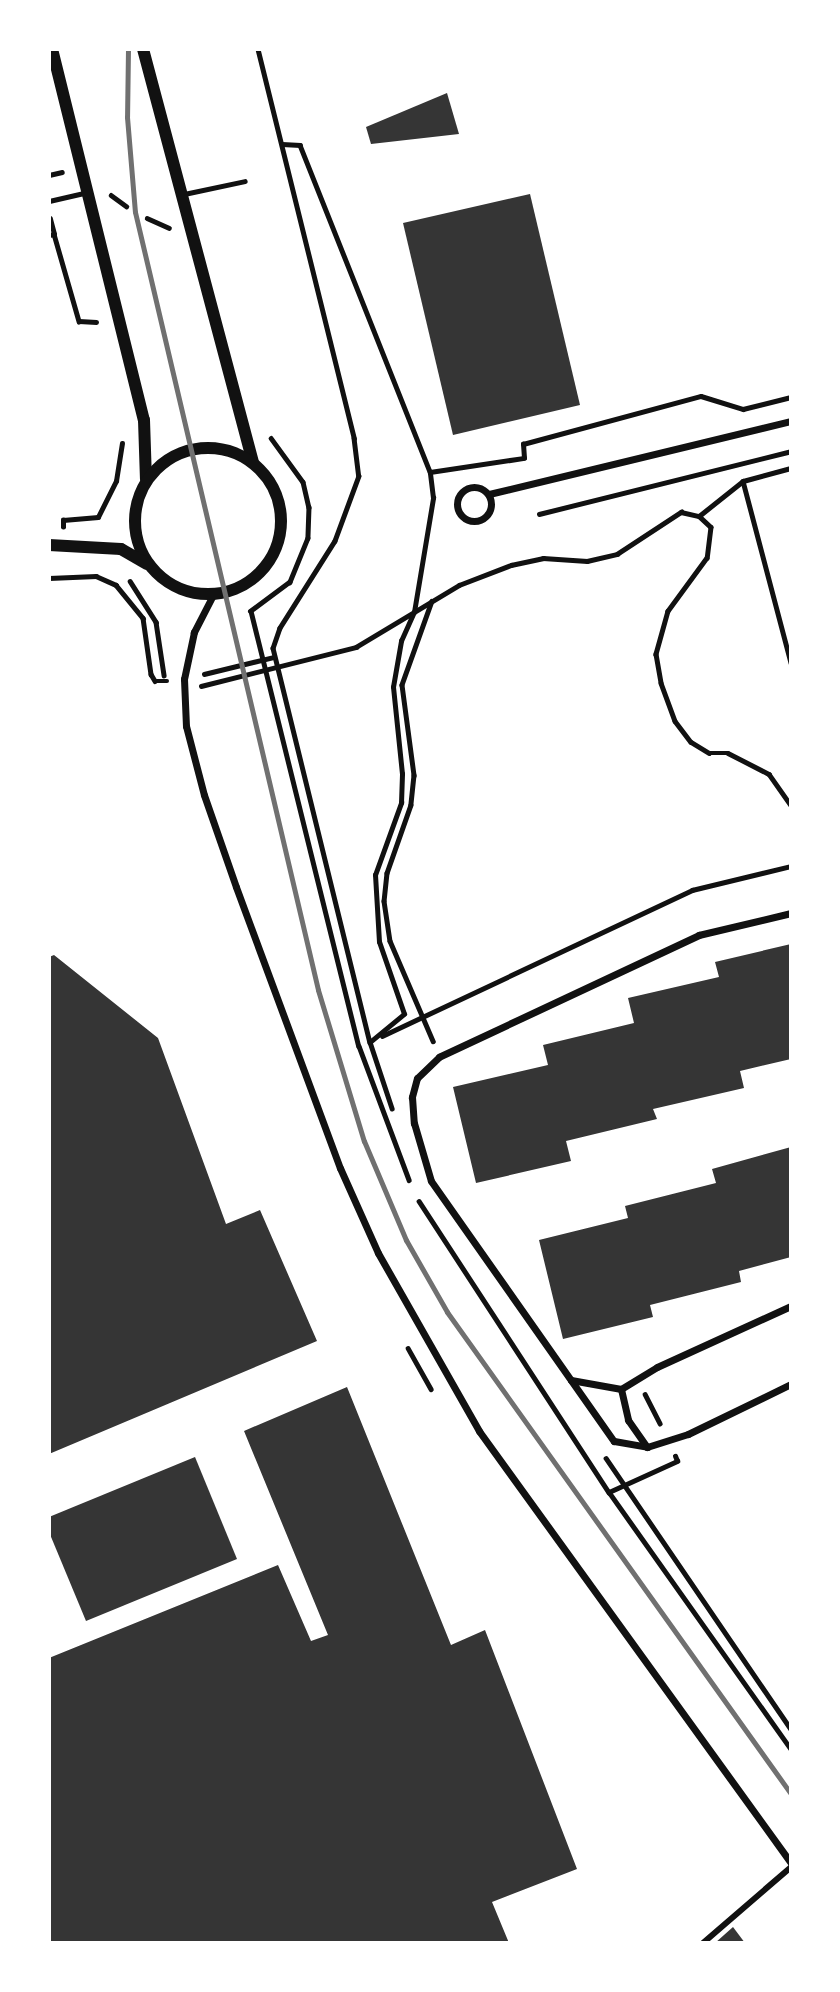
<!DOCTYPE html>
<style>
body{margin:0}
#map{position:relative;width:840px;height:1992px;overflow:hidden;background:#fff;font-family:"Varela Round",sans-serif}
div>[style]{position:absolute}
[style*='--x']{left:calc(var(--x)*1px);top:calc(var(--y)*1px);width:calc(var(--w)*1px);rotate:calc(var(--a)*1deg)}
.building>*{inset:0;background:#353535}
.path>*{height:4.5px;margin:-2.25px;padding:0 2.25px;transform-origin:2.25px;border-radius:2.25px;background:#111}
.service>*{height:5px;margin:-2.5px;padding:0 2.5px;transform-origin:2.5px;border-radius:2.5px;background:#111}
.pedestrian>*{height:6px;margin:-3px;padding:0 3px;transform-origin:3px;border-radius:3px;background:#111}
.minor>*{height:7px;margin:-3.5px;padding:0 3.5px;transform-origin:3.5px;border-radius:3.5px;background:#111}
.minor>.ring{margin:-3.5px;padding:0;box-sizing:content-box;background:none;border:7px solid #111;border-radius:50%}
.tertiary>*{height:12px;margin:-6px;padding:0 6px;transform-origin:6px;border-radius:6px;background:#111}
.tertiary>.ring{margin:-6px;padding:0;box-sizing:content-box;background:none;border:12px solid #111;border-radius:50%}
.rail>*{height:5px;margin:-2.5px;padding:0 2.5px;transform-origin:2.5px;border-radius:2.5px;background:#707070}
span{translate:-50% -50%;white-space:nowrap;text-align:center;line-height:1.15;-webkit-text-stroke:5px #fff;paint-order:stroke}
.frame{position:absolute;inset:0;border:51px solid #fff;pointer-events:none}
</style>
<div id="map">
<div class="building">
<div style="clip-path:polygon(447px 93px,459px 134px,371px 144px,366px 127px)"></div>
<div style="clip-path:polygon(530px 194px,580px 405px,453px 435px,403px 223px)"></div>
<div style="clip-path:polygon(791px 944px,791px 1059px,740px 1071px,744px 1088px,653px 1109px,657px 1119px,566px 1141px,571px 1161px,476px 1183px,453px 1087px,548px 1065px,543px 1045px,634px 1023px,628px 998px,719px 977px,715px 962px)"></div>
<div style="clip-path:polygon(54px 955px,158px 1038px,226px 1224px,260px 1210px,317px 1341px,49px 1454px,49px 957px)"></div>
<div style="clip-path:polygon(791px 1147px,791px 1257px,739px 1271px,741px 1282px,650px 1305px,653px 1317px,563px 1339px,539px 1240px,628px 1218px,625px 1206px,716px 1183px,712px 1169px)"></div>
<div style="clip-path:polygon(347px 1387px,451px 1645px,485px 1630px,577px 1869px,492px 1902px,509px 1943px,49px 1943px,49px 1658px,278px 1565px,311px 1641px,328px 1635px,244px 1431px)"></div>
<div style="clip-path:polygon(195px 1457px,237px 1559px,86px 1621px,49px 1532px,49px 1517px)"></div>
<div style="clip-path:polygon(733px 1927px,745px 1943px,715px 1943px)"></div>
</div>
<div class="path">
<div style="--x:258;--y:49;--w:401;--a:76.1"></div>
<div style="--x:354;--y:438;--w:38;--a:83"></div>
<div style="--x:359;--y:476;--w:69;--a:110.3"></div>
<div style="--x:335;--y:541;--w:103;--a:122.3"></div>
<div style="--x:280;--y:628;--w:21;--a:109"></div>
<div style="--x:273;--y:648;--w:406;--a:76.2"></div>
<div style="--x:370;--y:1042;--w:70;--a:71.6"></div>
<div style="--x:282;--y:144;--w:18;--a:3"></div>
<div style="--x:300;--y:145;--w:352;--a:68.3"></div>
<div style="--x:430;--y:472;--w:95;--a:-8.5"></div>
<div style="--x:524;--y:458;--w:14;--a:-94"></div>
<div style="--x:523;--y:444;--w:184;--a:-15.1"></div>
<div style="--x:701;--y:396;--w:44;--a:17.2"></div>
<div style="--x:743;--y:409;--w:49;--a:-14"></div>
<div style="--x:49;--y:175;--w:13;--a:-13"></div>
<div style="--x:111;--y:195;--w:19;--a:36"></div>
<div style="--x:147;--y:218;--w:24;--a:24"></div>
<div style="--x:54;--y:234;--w:91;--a:74"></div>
<div style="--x:79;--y:321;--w:17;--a:3"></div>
<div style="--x:49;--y:235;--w:5;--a:-11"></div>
<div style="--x:54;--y:234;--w:16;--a:-105"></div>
<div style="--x:271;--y:438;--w:54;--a:54"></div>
<div style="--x:303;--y:482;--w:26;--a:77"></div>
<div style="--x:309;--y:507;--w:31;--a:92"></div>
<div style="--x:308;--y:538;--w:48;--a:112.2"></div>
<div style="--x:290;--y:582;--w:49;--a:143.4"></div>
<div style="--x:251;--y:611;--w:448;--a:76.1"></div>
<div style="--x:359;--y:1046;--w:143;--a:69.5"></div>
<div style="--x:743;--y:481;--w:188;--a:75.2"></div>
<div style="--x:539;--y:514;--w:260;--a:-14"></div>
<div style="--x:699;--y:516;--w:56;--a:-38.5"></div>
<div style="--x:743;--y:481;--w:50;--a:-15.2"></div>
<div style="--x:63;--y:527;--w:7;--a:-90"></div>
<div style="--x:63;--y:520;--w:35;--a:-5"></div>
<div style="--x:98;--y:517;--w:40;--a:-63.4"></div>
<div style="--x:116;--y:481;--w:38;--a:-81"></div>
<div style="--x:49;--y:578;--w:47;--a:-2.4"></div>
<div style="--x:96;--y:576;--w:22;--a:24"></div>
<div style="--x:116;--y:585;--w:43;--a:50.7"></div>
<div style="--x:143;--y:618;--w:57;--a:81.9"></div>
<div style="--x:151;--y:674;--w:8;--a:60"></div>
<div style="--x:155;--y:681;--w:12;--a:0"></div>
<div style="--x:130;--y:581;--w:49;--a:57.6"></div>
<div style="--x:156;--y:622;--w:54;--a:81.4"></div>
<div style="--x:432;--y:601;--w:89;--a:109.7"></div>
<div style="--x:402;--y:685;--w:91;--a:82.4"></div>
<div style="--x:414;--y:775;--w:30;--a:96"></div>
<div style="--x:411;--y:805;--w:72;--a:109.4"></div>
<div style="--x:387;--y:873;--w:28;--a:96"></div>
<div style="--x:384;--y:901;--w:40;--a:81.5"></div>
<div style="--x:390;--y:941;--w:109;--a:66.7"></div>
<div style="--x:204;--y:674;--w:72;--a:-13.7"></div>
<div style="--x:201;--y:686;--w:160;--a:-14.1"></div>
<div style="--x:356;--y:647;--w:120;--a:-31"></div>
<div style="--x:459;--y:585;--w:56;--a:-21"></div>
<div style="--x:511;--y:565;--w:33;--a:-12"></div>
<div style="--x:543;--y:558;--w:44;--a:3.9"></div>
<div style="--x:587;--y:561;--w:31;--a:-13"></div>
<div style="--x:617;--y:554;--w:77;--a:-33.3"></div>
<div style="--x:681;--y:512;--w:18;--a:13"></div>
<div style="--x:699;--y:516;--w:16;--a:43"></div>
<div style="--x:711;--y:527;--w:31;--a:97"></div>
<div style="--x:707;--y:558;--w:66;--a:126.3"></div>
<div style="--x:668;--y:611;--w:45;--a:105.6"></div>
<div style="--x:656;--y:654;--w:29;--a:80"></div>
<div style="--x:661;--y:683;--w:40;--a:69.8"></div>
<div style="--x:675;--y:721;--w:26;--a:53"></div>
<div style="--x:691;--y:742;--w:21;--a:31"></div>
<div style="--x:709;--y:753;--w:19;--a:0"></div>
<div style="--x:728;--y:753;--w:46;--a:27.1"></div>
<div style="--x:769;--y:774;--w:38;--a:55"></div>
<div style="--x:382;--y:1036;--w:343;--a:-25.2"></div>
<div style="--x:692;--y:890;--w:102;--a:-13.6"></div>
<div style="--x:370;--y:1042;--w:44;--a:-39.5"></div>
<div style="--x:404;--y:1014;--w:76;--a:-109.1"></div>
<div style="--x:379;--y:942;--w:67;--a:-93.4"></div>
<div style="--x:375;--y:875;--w:77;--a:-70.1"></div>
<div style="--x:401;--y:803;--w:29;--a:-88"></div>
<div style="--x:402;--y:774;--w:87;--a:-95.9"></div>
<div style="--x:393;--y:687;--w:47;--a:-80.1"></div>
<div style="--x:401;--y:641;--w:32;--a:-66"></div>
<div style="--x:414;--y:612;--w:116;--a:-80.5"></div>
<div style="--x:433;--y:498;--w:26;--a:-97"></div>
<div style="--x:419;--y:1201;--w:348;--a:56.9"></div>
<div style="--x:609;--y:1492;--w:315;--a:54.7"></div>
<div style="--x:408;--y:1348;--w:47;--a:60.7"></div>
<div style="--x:645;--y:1394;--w:33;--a:63"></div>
<div style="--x:606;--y:1458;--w:328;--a:55.7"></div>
<div style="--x:609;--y:1492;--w:75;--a:-24.5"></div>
<div style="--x:677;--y:1461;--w:5;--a:-112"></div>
</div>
<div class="service">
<div style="--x:184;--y:194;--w:62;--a:-12"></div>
<div style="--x:49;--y:201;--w:39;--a:-13"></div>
</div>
<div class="pedestrian">
<div style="--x:703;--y:1943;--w:116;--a:-40.8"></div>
</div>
<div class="minor">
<div class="ring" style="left:457px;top:487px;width:27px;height:27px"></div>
<div style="--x:489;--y:494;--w:311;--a:-13.6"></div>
<div style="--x:213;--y:595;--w:42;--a:117.2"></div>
<div style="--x:194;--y:632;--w:48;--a:102"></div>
<div style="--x:184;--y:679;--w:47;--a:87.6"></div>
<div style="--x:186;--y:726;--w:71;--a:75.4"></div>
<div style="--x:204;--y:795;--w:97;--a:70.8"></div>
<div style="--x:236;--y:887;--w:300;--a:69.7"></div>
<div style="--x:340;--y:1168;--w:93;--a:65.9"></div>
<div style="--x:378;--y:1253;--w:205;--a:60.4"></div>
<div style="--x:479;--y:1431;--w:533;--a:54.16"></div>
<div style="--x:791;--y:913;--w:95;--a:166.6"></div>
<div style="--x:699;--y:935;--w:287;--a:154.9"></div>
<div style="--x:439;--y:1057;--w:30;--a:136"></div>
<div style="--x:417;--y:1078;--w:20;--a:105"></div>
<div style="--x:412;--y:1097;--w:26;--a:86"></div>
<div style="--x:414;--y:1123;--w:60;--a:73.7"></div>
<div style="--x:431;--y:1181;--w:318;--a:54.9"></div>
<div style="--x:614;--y:1441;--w:34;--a:10"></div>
<div style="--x:647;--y:1447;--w:43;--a:-17.6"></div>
<div style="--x:688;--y:1434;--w:114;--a:-25.9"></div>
<div style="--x:571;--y:1380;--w:51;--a:10.2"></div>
<div style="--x:621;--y:1389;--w:42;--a:-31.4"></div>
<div style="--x:657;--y:1367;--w:147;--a:-24.5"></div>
<div style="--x:621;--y:1389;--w:32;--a:77"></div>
<div style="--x:628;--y:1420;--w:33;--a:55"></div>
</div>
<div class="tertiary">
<div style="--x:52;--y:49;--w:382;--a:76.1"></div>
<div style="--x:144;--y:420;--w:59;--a:88.1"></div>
<div style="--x:143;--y:49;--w:427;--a:75.1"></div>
<div class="ring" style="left:135px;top:448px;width:134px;height:134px"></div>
<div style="--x:49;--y:545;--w:72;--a:3.2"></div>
<div style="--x:121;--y:549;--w:30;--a:30"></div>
</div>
<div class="rail">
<div style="--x:128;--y:49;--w:68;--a:90.8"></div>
<div style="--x:127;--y:117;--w:95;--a:85.2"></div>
<div style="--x:135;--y:212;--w:799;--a:76.76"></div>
<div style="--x:318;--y:990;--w:158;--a:73.1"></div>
<div style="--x:364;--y:1141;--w:108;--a:67"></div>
<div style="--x:406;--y:1240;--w:83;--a:60.3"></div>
<div style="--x:447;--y:1312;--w:592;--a:54.48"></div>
</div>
<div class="frame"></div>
</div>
